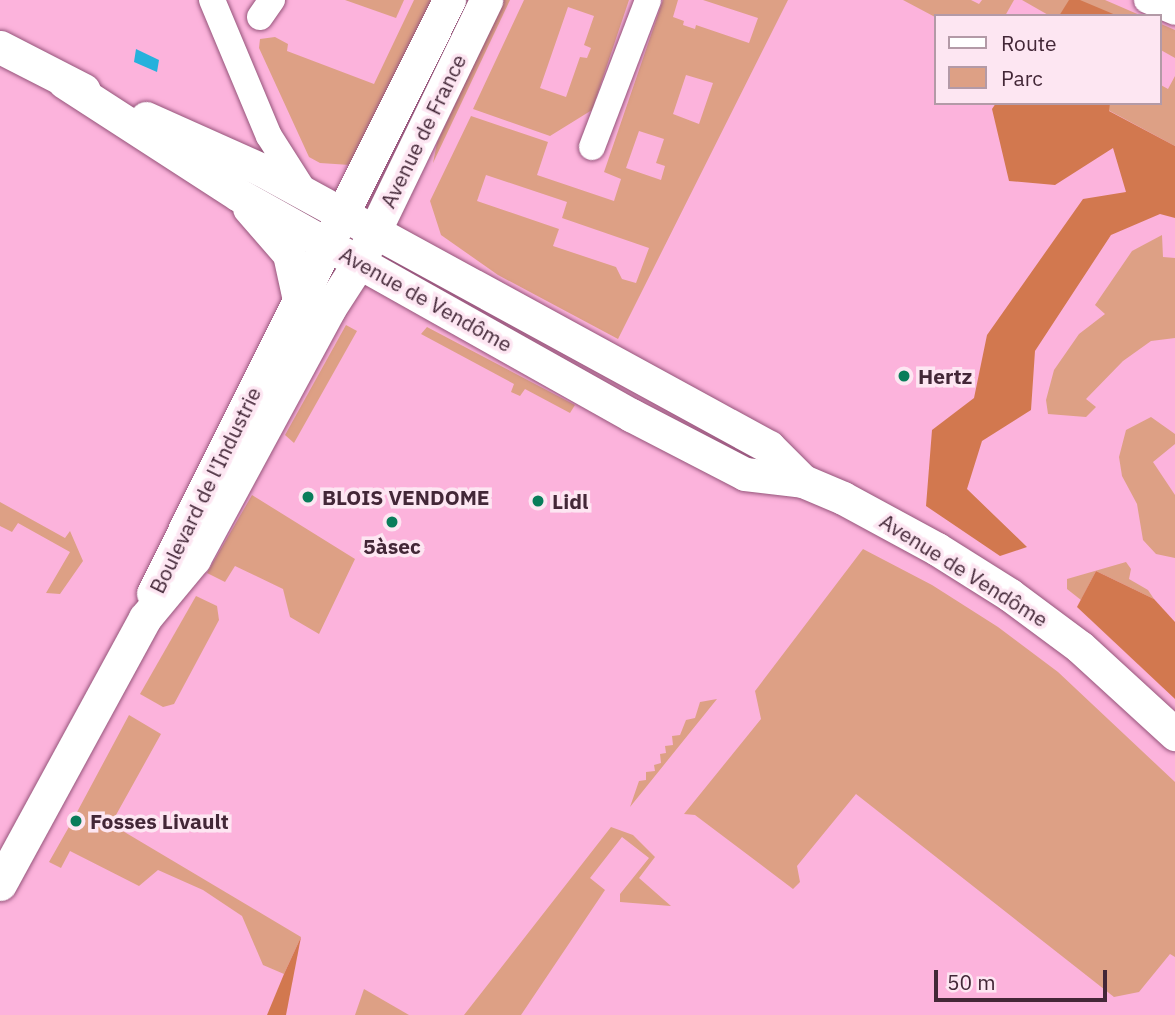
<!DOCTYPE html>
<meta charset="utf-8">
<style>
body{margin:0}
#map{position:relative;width:1175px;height:1015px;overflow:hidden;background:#fcb3dc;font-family:"IBM Plex Sans",sans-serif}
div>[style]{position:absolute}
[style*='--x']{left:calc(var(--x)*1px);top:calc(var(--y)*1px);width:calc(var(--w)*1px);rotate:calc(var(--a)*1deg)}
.green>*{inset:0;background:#dda085}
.forest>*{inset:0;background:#d2784f}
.water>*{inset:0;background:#26b1dc}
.roads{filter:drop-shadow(0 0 2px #95547a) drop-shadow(0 0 2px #95547a)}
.minor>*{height:26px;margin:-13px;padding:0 13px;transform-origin:13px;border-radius:13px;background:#fff}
.major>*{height:33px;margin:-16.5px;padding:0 16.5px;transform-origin:16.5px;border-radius:16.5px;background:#fff}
.dots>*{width:19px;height:19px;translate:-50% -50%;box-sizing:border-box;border:4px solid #fde6f2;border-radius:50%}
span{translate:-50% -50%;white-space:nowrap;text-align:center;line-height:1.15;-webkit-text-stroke:7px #fde6f2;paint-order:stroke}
.street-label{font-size:21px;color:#432737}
.poi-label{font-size:21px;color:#432737;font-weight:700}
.left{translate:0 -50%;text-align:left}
.legend{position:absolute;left:934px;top:14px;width:228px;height:91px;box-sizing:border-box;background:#fde6f2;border:2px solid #b39aa7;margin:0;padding:9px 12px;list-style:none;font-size:21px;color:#432737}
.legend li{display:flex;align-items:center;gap:14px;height:35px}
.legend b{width:35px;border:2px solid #b39aa7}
.scale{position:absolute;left:934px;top:970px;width:173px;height:32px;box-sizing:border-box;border:4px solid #432737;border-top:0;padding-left:9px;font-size:21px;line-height:24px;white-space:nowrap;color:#432737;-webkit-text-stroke:5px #fde6f2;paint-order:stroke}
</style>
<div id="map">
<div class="green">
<div style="clip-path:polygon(345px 0,404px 0,396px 18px)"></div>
<div style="clip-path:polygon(414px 0,433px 0,350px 165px,320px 163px,309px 157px,259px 48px,260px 39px,275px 37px,288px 44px,287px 51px,374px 84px)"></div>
<div style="clip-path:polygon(504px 0,510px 0,433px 163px,437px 143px)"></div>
<div style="clip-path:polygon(evenodd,524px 0,629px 0,592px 110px,550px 136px,473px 109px,524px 0,568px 7px,594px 16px,584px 45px,591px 48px,587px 58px,580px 57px,566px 97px,540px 88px,568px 7px)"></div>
<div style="clip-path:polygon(evenodd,663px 0,678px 0,673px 17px,684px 21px,683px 25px,695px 29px,696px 25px,749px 43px,758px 18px,703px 0,788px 0,618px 339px,498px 275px,441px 235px,430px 201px,471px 116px,548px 142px,537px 175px,614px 201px,621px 179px,604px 172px,663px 0,686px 75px,713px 83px,699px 124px,673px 114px,686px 75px,663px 0,639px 131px,664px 139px,656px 163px,665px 166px,661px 180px,626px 168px,639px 131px,663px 0,486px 175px,567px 202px,562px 218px,649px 248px,636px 283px,622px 279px,616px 267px,553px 246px,559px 229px,477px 201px,486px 175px)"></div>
<div style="clip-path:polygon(903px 0,971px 0,979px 4px,982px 0,1014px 0,1005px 16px,935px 17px)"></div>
<div style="clip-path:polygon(1022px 0,1105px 0,1142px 16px,1050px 16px)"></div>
<div style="clip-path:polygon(1159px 23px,1175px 30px,1175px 58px,1159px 49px)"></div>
<div style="clip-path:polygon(1175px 76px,1175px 146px,1095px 103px,1159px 103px,1159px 84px,1168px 89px)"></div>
<div style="clip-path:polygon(1162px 235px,1163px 257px,1175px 258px,1175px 338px,1151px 341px,1123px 361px,1086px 399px,1096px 407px,1086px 417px,1048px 414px,1046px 400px,1054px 370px,1079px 334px,1105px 314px,1095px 305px,1132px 251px)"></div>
<div style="clip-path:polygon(346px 325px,357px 331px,294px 443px,285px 435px)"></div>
<div style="clip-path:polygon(427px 327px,575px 405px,570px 413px,525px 389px,520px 396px,511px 392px,514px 384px,421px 334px)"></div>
<div style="clip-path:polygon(1151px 417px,1175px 434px,1175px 444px,1153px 462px,1175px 495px,1175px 558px,1156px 554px,1143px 540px,1137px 504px,1122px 476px,1119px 457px,1126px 430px)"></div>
<div style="clip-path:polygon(252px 495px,355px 559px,319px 634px,290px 617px,283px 589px,235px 566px,225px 582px,207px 573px)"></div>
<div style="clip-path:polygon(0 502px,65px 538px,70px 531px,83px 561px,60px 594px,46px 593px,70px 552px,18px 523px,12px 532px,0 526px)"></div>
<div style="clip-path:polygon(863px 549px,932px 585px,998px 627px,1058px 672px,1175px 782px,1175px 957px,1170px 954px,1139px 992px,1114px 997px,856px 794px,797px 866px,800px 882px,793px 889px,695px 815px,684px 814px,761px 719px,755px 691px)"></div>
<div style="clip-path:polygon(1126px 562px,1131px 569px,1129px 579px,1148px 590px,1154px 599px,1096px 571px,1081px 600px,1067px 589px,1067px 579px)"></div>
<div style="clip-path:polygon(196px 596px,217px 606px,219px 620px,174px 704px,163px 707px,140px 694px)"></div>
<div style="clip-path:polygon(717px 699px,630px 807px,639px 781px,646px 780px,646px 772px,655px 771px,654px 765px,661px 763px,660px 754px,666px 753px,665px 746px,673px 745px,672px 736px,680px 735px,686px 720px,695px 718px,700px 702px)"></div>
<div style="clip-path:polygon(129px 715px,161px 734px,111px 824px,301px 937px,284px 974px,263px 965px,242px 916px,203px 890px,158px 870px,139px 886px,70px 851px,61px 868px,49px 862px,70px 825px,76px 828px,82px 818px,76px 814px)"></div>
<div style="clip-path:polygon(611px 827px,633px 835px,655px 857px,639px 878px,671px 906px,620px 902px,620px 894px,649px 858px,622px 837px,590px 878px,605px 890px,521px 1015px,464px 1015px)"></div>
<div style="clip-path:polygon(364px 989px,409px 1015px,355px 1015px)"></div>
</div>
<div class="forest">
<div style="clip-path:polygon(1069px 0,1080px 0,1118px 16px,1059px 16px)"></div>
<div style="clip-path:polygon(996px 103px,1110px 103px,1109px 111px,1175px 146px,1175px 218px,1160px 214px,1111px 235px,1035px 351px,1031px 410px,982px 441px,967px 489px,1027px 547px,1000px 556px,926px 506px,932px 430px,974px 398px,987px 335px,1083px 199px,1126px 192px,1113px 148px,1055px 185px,1009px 181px,992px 109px)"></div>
<div style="clip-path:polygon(1096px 571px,1154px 599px,1175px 622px,1175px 699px,1077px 607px)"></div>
<div style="clip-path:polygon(301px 937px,286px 1015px,267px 1015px,284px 974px)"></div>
</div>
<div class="water">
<div style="clip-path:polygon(136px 49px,159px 60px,157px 72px,134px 62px)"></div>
</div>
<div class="roads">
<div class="minor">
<div style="--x:212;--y:0;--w:147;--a:67.3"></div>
<div style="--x:269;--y:136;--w:69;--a:57.5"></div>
<div style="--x:1147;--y:0;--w:30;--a:23"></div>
<div style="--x:260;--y:17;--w:21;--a:-55"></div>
<div style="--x:592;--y:147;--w:157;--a:-69.1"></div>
</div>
<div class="major">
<div style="--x:0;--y:47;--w:94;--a:27.1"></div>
<div style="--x:64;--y:82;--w:208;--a:32.9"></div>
<div style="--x:239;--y:195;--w:450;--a:29.3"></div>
<div style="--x:631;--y:415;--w:128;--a:27.4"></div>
<div style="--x:745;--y:474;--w:58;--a:6.9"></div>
<div style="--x:803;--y:481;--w:43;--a:23"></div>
<div style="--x:843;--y:498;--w:107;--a:28.5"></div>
<div style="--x:937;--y:549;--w:86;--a:32.2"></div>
<div style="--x:1010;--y:595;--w:87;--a:36.6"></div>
<div style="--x:1080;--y:647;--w:129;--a:42.5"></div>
<div style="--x:146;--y:118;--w:125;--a:24.1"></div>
<div style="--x:260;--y:169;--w:580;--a:28.64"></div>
<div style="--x:769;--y:447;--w:48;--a:45"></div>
<div style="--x:249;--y:208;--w:61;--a:49"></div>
<div style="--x:289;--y:254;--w:47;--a:77.7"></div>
<div style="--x:153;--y:593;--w:663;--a:-63.47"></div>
<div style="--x:0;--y:884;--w:303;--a:-61.4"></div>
<div style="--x:145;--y:618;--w:77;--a:-50.3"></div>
<div style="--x:194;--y:559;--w:284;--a:-61.6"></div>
<div style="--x:329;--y:309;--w:57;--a:-57.1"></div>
<div style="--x:360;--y:261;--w:290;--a:-64.2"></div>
</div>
</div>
<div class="dots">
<div style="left:904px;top:376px;background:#097d5a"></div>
<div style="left:308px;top:497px;background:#097d5a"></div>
<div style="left:538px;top:501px;background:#097d5a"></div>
<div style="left:392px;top:522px;background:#097d5a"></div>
<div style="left:76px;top:821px;background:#097d5a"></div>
</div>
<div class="street-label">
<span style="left:423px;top:131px;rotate:-64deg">Avenue de France</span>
<span style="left:426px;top:299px;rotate:29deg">Avenue de Vendôme</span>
<span style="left:205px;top:490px;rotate:-64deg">Boulevard de l'Industrie</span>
<span style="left:964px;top:570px;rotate:32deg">Avenue de Vendôme</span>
</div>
<div class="poi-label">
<span class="left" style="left:918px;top:376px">Hertz</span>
<span class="left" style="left:322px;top:497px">BLOIS VENDOME</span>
<span class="left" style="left:552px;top:501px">Lidl</span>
<span style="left:392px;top:546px">5àsec</span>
<span class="left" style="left:90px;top:821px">Fosses Livault</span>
</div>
<ul class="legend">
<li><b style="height:9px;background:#fff"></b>Route</li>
<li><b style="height:19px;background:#dda085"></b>Parc</li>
</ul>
<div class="scale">50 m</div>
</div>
